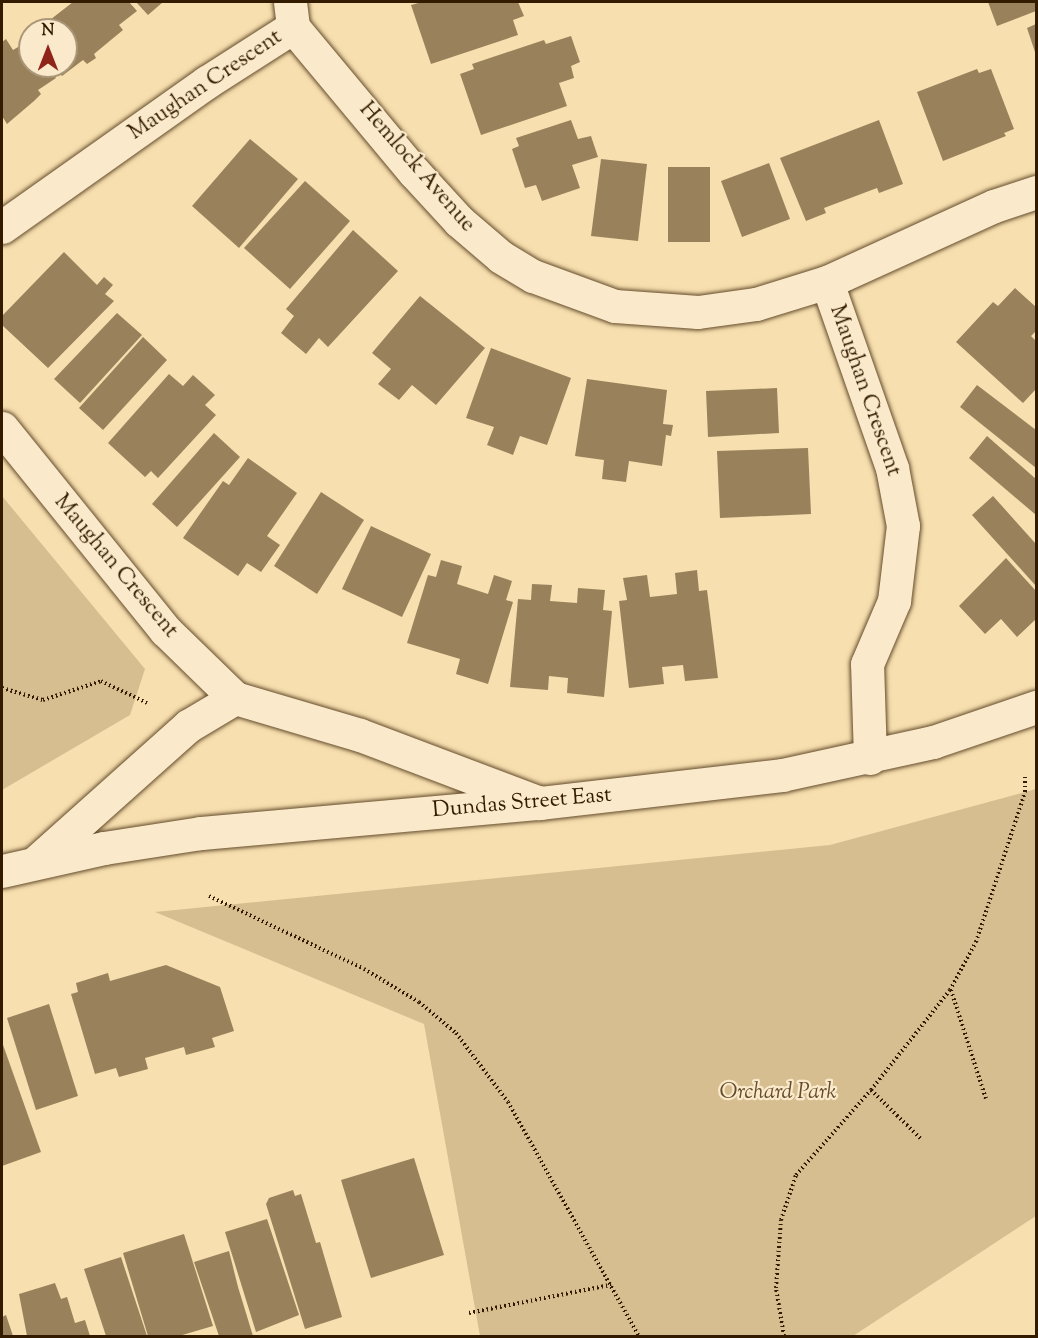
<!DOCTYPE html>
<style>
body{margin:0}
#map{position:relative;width:1038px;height:1338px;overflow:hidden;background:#f7dfaf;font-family:"Sorts Mill Goudy",serif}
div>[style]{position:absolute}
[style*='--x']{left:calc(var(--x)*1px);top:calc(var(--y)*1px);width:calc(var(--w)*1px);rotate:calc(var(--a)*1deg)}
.green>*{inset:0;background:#d6be91}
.building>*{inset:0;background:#99815b}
.path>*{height:4px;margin-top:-2px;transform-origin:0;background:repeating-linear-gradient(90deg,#331b00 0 1.5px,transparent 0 4.5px)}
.roads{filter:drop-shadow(0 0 2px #644c2c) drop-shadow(0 0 2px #644c2c)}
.street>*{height:33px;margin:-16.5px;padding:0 16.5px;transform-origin:16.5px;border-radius:16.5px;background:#faeacb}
.secondary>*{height:33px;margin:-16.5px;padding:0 16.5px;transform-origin:16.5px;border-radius:16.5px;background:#faeacb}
span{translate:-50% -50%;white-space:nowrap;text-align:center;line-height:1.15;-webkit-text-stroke:4.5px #faeacb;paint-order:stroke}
.street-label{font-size:22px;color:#331b00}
.park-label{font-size:22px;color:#644c2c;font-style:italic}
.frame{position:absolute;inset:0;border:3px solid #331b00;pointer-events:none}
.north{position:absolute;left:18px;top:18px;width:60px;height:60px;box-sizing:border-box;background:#faeacb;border:2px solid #aa977a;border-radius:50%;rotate:0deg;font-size:16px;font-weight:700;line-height:24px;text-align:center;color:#331b00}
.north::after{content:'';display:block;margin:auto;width:21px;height:27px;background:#8f2418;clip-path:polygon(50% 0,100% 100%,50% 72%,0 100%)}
</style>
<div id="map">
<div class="green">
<div style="clip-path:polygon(2px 496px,145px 669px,130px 715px,2px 790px)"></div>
<div style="clip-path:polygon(1036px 789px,1036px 1216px,853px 1336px,480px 1336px,424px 1024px,155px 912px,830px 845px)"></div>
</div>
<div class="building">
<div style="clip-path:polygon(73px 2px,129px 2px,137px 11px,119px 25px,123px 30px,94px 54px,96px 58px,87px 64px,83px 60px,62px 76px,54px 66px,66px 66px,66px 30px,37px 30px)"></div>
<div style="clip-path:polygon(136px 2px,163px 2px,148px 15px)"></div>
<div style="clip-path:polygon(422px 2px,518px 2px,524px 16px,513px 20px,518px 35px,431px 64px,411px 5px)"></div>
<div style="clip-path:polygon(988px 2px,1036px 2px,1036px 11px,997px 26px)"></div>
<div style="clip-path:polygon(1036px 24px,1036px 55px,1027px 28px)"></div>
<div style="clip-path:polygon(571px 36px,580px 62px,571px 66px,574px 78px,559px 83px,567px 106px,481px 135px,460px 74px,474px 69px,472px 64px,544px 40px,546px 44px)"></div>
<div style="clip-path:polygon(6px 39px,13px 50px,30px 40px,30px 66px,49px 66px,56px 78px,38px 90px,41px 94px,34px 101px,7px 124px,2px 116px,2px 42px)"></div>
<div style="clip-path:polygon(977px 69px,979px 73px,991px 69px,1014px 129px,1004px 133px,1006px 136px,943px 161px,917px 92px)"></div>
<div style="clip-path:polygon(571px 120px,578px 139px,591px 136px,598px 157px,572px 165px,580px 188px,542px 201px,536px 185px,525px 188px,512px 149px,519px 146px,516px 138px)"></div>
<div style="clip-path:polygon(879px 120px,903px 184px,879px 193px,877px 188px,824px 208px,826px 213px,806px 221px,780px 158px)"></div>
<div style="clip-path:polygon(250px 139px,298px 179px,239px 248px,192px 206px)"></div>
<div style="clip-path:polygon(601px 159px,647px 164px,638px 241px,591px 236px)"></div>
<div style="clip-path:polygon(769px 163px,790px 219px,742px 237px,721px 181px)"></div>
<div style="clip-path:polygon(668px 167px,710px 167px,710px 242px,668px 242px)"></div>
<div style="clip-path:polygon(305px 181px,350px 221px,290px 289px,244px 248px)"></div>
<div style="clip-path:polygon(353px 230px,398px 271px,328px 347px,319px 338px,306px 354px,281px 333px,294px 316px,286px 309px)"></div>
<div style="clip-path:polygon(64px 252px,97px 285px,104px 277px,113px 285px,105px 294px,114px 301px,48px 368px,2px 325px,2px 316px)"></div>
<div style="clip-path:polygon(1015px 288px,1036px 307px,1036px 331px,1031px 336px,1036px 341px,1036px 389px,1023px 403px,956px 342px,993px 302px,998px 306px)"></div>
<div style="clip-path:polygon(420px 296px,485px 348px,436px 405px,412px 385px,399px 400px,378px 384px,391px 369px,372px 353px)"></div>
<div style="clip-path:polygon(117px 313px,142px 335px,80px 403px,54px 379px)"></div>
<div style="clip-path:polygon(143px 337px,167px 360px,103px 430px,79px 408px)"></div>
<div style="clip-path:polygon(491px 348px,571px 378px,547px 445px,520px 436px,513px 455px,487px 445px,494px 427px,466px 418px)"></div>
<div style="clip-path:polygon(169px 374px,183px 386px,193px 375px,215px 395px,205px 405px,216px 415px,158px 478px,151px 471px,145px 477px,108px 443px)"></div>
<div style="clip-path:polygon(587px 379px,667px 390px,663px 424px,673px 425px,671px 436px,666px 435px,662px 466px,629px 461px,626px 482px,602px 479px,604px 460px,575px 456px)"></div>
<div style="clip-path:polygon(977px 385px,1036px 430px,1036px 468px,960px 407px)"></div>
<div style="clip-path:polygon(777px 388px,779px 433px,708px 437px,706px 391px)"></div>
<div style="clip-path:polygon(214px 433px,240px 457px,177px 527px,152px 504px)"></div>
<div style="clip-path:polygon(987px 436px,1036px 479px,1036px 515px,969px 458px)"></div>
<div style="clip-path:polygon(808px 448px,811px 514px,720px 518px,717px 451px)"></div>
<div style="clip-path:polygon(248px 458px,297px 493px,267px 536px,280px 545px,261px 572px,247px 563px,238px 576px,183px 538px,223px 481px,229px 485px)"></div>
<div style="clip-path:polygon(321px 492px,364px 520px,317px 594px,274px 566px)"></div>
<div style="clip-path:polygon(993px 496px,1036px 544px,1036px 586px,972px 515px)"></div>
<div style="clip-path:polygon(371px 526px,431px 554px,402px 617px,342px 589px)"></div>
<div style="clip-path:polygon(1006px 558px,1036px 591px,1036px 619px,1017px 637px,1001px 619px,985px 634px,959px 606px)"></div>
<div style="clip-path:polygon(441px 560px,462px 566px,457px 584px,488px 594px,494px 575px,512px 581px,506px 600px,513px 602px,488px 684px,456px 674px,460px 659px,407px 643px,428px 575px,436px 577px)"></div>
<div style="clip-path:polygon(697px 570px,699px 591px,707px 590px,718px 678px,685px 681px,683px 665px,662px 667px,664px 684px,629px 688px,619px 601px,627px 600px,623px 578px,647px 575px,650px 597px,677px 594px,675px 573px)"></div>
<div style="clip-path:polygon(532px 584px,552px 585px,550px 601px,577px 603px,578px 588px,605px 590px,603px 610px,612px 611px,604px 697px,567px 693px,568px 678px,549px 676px,548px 690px,510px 687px,518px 599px,531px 600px)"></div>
<div style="clip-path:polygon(166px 965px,220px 987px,234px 1031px,212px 1038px,215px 1047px,186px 1055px,184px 1047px,145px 1058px,148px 1069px,119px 1077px,116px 1068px,95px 1074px,71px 994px,78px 992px,76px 983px,108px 973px,110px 981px)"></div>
<div style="clip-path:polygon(49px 1004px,78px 1096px,36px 1110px,7px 1018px)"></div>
<div style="clip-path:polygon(2px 1042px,41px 1152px,2px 1166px)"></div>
<div style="clip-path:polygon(414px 1158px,444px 1255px,371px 1278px,341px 1180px)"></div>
<div style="clip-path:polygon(293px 1190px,295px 1196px,301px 1194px,316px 1243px,320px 1242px,342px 1317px,305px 1329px,266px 1204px,269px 1198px)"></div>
<div style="clip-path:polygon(267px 1219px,299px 1315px,256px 1332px,225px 1232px)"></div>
<div style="clip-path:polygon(184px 1234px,213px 1326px,179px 1336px,148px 1336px,123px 1253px)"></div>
<div style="clip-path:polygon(229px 1251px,238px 1287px,253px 1336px,219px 1336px,194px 1262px)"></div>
<div style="clip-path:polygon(121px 1257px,147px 1336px,106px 1336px,84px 1269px)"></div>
<div style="clip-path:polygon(55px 1283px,61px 1299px,67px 1297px,75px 1323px,85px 1320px,90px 1336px,27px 1336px,19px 1294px)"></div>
<div style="clip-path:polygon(6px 1315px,13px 1336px,2px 1336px,2px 1317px)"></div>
</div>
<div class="path">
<div style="--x:2;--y:688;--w:43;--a:16.3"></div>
<div style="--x:43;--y:700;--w:61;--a:-18.1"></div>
<div style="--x:101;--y:681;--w:51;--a:25.6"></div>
<div style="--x:209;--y:896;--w:171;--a:25.2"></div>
<div style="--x:364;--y:969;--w:64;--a:31"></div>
<div style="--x:419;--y:1002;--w:48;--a:40"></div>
<div style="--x:456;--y:1033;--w:86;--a:53"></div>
<div style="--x:508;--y:1102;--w:268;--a:60.8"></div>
<div style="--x:951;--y:990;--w:114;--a:72.2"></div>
<div style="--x:871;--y:1090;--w:71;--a:44.4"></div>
<div style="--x:469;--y:1313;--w:145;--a:-11.2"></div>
<div style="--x:784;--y:1336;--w:49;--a:-99.5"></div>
<div style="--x:776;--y:1288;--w:68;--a:-85.8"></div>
<div style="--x:781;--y:1220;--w:47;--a:-71.6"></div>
<div style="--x:796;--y:1175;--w:113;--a:-48.6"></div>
<div style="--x:871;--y:1090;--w:127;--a:-51.7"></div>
<div style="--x:950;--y:990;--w:55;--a:-61.6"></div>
<div style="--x:976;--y:942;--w:158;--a:-71.9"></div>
<div style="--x:1025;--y:792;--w:16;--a:-90"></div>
</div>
<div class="roads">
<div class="street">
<div style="--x:290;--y:2;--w:25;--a:83"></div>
<div style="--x:293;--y:27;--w:189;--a:50.2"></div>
<div style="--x:414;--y:172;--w:67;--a:47.4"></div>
<div style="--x:459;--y:221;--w:55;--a:40.6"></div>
<div style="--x:501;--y:257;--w:37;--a:31"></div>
<div style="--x:533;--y:276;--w:87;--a:20.1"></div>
<div style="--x:615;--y:306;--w:83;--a:4.1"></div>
<div style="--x:698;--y:312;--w:59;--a:-7.9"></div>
<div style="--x:756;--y:304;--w:74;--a:-17.2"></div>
<div style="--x:2;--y:227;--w:251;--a:-35.3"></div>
<div style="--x:207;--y:82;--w:102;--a:-32.6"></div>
<div style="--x:2;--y:428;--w:260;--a:51.1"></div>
<div style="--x:165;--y:630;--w:98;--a:44.2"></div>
<div style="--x:235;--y:698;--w:130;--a:16.5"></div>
<div style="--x:360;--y:735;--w:192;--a:20.7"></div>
<div style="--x:870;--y:758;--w:94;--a:-91.8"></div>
<div style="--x:867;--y:664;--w:69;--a:-66.8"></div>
<div style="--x:894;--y:601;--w:76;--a:-83.2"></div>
<div style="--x:903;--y:526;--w:59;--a:-100.7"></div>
<div style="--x:892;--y:468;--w:197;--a:-109.3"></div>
<div style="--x:827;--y:282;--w:183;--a:-24.5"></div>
<div style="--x:994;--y:206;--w:44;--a:-18.4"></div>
<div style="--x:37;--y:861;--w:203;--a:-41.8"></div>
<div style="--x:188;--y:726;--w:55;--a:-30.8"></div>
</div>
<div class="secondary">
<div style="--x:2;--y:871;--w:105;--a:-12.7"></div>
<div style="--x:104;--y:848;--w:98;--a:-8.8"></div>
<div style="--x:201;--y:833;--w:340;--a:-5.1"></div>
<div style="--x:540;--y:803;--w:244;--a:-6.6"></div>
<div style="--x:782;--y:775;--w:155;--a:-12.3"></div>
<div style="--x:933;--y:742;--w:109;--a:-18.8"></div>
</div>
</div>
<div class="street-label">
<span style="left:206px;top:86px;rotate:-34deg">Maughan Crescent</span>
<span style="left:416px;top:168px;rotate:49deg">Hemlock Avenue</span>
<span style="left:864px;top:391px;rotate:71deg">Maughan Crescent</span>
<span style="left:115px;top:567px;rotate:50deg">Maughan Crescent</span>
<span style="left:522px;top:804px;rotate:-5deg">Dundas Street East</span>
</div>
<div class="park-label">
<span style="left:778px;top:1094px">Orchard Park</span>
</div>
<div class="frame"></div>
<div class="north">N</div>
</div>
